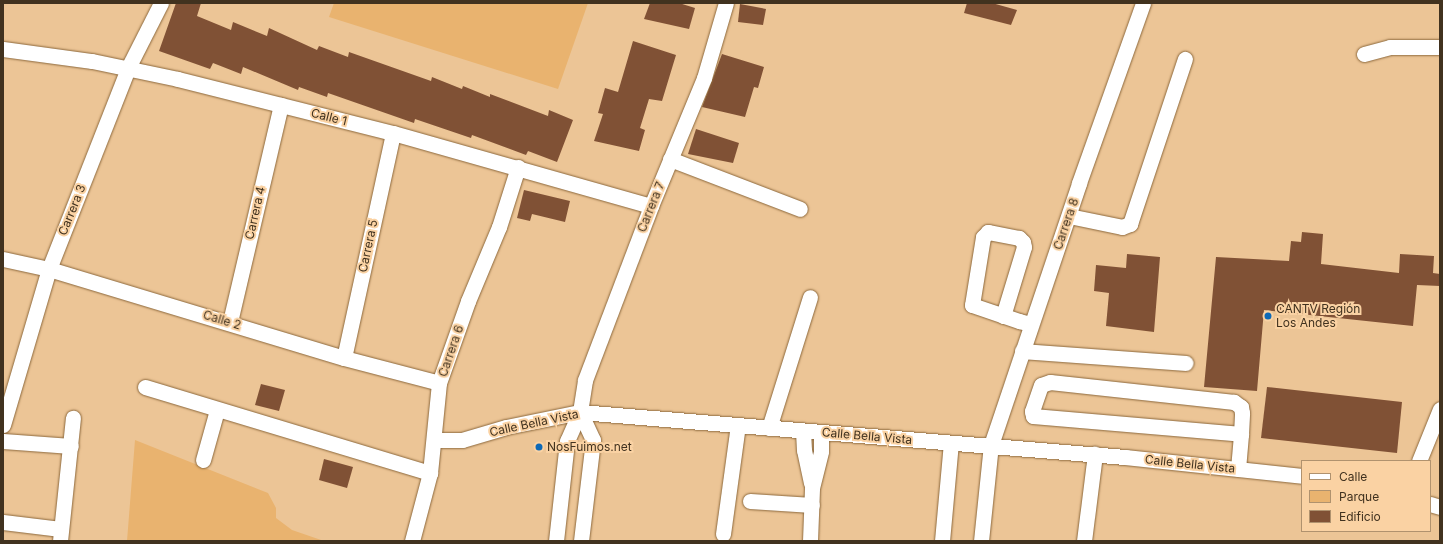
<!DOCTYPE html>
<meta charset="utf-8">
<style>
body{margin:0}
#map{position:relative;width:1443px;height:544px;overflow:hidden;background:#ecc596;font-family:Inter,sans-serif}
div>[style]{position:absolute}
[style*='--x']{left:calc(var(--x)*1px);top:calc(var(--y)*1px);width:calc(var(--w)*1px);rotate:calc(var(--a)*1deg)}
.green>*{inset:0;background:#e9b36f}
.building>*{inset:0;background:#805135}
.roads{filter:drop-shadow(0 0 1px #8c683c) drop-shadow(0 0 1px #8c683c)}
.minor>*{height:15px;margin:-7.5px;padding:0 7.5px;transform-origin:7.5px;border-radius:7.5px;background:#fff}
.dots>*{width:11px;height:11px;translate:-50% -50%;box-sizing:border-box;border:2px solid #fad2a3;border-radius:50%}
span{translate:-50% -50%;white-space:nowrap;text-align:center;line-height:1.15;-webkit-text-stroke:4px #fad2a3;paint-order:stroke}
.street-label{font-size:12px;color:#41321f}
.poi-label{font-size:12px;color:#41321f}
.left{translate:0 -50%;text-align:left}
.frame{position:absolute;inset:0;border:4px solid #41321f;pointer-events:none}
.legend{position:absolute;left:1301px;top:460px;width:130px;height:72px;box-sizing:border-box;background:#fad2a3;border:1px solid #b0926e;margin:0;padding:5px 7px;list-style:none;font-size:12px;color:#41321f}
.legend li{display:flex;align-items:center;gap:8px;height:20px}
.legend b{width:20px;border:1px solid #b0926e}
</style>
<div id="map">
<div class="green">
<div style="clip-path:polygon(334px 3px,588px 3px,558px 89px,329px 17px)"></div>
<div style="clip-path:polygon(135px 440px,268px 493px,276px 508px,276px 518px,292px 530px,324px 541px,127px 541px)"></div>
</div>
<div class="building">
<div style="clip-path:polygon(176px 3px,201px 3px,197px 16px,231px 30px,233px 22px,267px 36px,269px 28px,317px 50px,319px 46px,348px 57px,349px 52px,431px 81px,432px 77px,462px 89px,463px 86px,490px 97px,490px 94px,548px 116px,549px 110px,573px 120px,557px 162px,528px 151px,526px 155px,472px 135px,471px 138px,415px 119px,414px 123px,328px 93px,327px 97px,299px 87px,298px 90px,243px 67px,241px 74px,213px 63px,210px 69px,159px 51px)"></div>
<div style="clip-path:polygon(650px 3px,679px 3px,695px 8px,689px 29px,644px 19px)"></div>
<div style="clip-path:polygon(967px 3px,992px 3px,1017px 10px,1011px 25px,964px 13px)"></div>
<div style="clip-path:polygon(740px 4px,766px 9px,763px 25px,738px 22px)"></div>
<div style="clip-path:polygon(633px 41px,676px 55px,662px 101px,649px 99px,640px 128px,645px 130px,639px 151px,594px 141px,603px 114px,598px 113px,605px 88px,618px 92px)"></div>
<div style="clip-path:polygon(722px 54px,764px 67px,758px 88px,754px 87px,745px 117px,702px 107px)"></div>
<div style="clip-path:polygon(696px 129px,739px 143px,733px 163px,688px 154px)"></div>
<div style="clip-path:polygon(524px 190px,570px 201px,565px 222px,532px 214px,530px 221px,517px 218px)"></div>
<div style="clip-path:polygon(1302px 232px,1323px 234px,1321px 264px,1399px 273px,1400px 254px,1434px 256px,1433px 273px,1440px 274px,1440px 286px,1417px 285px,1413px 326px,1264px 310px,1257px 391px,1204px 387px,1216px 257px,1289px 261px,1291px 241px,1301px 242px)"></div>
<div style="clip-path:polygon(1127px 254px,1160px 257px,1154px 332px,1106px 326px,1109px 293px,1094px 291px,1096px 265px,1126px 268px)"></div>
<div style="clip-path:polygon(261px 384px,285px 390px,279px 411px,255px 405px)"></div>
<div style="clip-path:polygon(1267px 387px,1402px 402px,1397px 453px,1261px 438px)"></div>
<div style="clip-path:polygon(324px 459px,353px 467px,347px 488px,319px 480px)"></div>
</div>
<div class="roads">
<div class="minor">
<div style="--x:3;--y:49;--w:90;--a:7.7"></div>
<div style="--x:92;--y:61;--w:88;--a:11.8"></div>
<div style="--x:178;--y:79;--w:222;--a:14.1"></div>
<div style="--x:393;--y:133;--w:268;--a:15.8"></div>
<div style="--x:1364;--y:54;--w:27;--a:-15"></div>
<div style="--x:1390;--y:47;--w:50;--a:0"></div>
<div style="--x:670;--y:159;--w:139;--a:21"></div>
<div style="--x:1069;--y:216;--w:54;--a:11.7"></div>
<div style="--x:1122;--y:227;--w:9;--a:-21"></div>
<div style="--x:1130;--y:224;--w:174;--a:-71.6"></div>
<div style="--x:3;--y:259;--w:47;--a:12.3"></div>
<div style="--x:49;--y:269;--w:308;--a:16.8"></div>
<div style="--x:344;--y:358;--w:98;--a:14.7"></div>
<div style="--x:1003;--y:316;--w:72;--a:-73.1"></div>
<div style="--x:1024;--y:247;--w:5;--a:-101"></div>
<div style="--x:1023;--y:242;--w:6;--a:-135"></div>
<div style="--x:1019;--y:238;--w:32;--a:-169"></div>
<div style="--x:988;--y:232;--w:7;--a:135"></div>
<div style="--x:983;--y:237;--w:69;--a:99.2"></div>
<div style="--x:972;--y:305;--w:50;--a:18.8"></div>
<div style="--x:1019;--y:321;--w:12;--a:14"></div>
<div style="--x:230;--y:322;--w:223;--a:-76.8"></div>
<div style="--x:1022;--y:351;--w:164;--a:4.2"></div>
<div style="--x:344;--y:358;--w:230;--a:-77.7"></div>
<div style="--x:145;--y:387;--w:298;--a:16.8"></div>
<div style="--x:580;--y:412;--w:31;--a:65"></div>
<div style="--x:593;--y:440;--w:102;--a:96.8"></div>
<div style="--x:3;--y:425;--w:163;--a:-73.6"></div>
<div style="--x:49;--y:269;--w:216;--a:-68.5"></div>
<div style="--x:128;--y:68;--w:73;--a:-63.1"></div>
<div style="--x:769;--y:428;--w:137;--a:-72.6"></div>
<div style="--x:803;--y:431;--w:19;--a:87"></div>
<div style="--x:804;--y:450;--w:34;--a:78"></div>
<div style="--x:435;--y:440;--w:27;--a:0"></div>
<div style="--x:462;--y:440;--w:46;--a:-16.5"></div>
<div style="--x:506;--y:427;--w:76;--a:-11.5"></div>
<div style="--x:580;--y:412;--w:547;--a:4.72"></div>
<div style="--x:1125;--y:457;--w:178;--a:6.1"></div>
<div style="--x:3;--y:441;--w:68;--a:4.2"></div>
<div style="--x:203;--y:460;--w:52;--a:-74.4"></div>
<div style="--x:1419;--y:461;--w:56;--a:-68"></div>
<div style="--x:1238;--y:469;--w:35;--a:-85"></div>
<div style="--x:1241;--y:434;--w:21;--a:-87"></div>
<div style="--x:1242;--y:413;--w:6;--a:-99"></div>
<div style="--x:1241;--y:407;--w:9;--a:-144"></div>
<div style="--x:1234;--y:402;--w:185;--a:-173.8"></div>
<div style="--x:1050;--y:382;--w:9;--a:162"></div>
<div style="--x:1041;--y:385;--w:28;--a:109"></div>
<div style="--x:1032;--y:411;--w:5;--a:79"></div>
<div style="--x:1033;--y:416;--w:209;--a:4.9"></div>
<div style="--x:750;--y:501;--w:62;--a:3.7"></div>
<div style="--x:1430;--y:504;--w:10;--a:17"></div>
<div style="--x:3;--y:522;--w:58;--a:6.9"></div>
<div style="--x:723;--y:534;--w:110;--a:-82.2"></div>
<div style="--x:60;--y:541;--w:124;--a:-84"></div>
<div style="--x:412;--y:541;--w:70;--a:-75.2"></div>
<div style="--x:430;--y:473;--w:90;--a:-84.3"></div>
<div style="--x:439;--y:383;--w:87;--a:-70.5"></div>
<div style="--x:468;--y:301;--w:80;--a:-67.3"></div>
<div style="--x:499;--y:227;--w:63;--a:-72.4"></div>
<div style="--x:556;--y:541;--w:101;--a:-83.7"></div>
<div style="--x:567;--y:441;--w:32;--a:-66"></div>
<div style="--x:580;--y:412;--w:32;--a:-81"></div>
<div style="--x:585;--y:380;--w:186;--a:-69.2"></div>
<div style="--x:651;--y:206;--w:139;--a:-67.5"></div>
<div style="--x:704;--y:78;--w:78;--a:-73.7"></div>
<div style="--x:810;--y:541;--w:53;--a:-87.8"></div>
<div style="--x:812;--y:488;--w:38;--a:-76"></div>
<div style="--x:821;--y:451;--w:19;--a:-90"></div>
<div style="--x:942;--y:541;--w:98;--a:-84.8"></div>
<div style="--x:981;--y:541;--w:97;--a:-84.1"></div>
<div style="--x:991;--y:445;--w:276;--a:-71.4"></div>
<div style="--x:1079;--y:183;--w:191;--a:-70.4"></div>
<div style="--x:1084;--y:541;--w:88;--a:-82.8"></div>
</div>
</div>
<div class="dots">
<div style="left:1268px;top:316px;background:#0e69b6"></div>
<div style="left:539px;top:447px;background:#0e69b6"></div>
</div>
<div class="street-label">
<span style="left:329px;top:117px;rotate:14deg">Calle 1</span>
<span style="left:651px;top:207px;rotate:-68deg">Carrera 7</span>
<span style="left:72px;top:210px;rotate:-68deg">Carrera 3</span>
<span style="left:255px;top:213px;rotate:-77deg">Carrera 4</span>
<span style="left:1066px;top:224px;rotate:-71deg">Carrera 8</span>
<span style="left:368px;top:246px;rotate:-78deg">Carrera 5</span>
<span style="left:222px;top:320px;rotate:17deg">Calle 2</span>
<span style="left:451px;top:351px;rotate:-71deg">Carrera 6</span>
<span style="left:534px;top:423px;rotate:-12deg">Calle Bella Vista</span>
<span style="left:867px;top:436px;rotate:5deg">Calle Bella Vista</span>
<span style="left:1190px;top:464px;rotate:6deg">Calle Bella Vista</span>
</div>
<div class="poi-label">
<span class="left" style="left:1276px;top:316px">CANTV Región<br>Los Andes</span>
<span class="left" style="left:547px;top:447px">NosFuimos.net</span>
</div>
<div class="frame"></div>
<ul class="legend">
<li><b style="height:5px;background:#fff"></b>Calle</li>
<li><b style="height:11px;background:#e9b36f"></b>Parque</li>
<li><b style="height:11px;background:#805135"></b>Edificio</li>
</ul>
</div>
